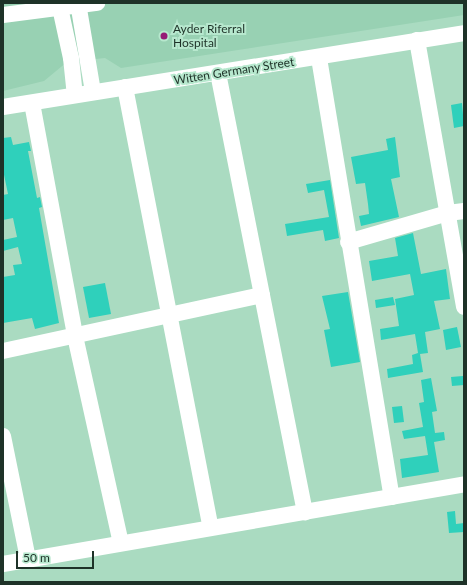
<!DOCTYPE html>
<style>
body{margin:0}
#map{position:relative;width:467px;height:585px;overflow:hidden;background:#aadbc1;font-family:Lato,sans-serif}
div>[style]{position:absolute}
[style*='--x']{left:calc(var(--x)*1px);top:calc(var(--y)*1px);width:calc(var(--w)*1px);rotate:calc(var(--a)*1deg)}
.built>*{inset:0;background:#98d1b3}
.building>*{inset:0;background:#2fd0bb}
.minor>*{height:16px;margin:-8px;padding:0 8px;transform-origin:8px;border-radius:8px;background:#fff}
.dots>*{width:11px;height:11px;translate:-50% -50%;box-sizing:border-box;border:2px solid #b7e8ce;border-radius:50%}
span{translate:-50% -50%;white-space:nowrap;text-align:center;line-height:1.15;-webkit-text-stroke:4px #b7e8ce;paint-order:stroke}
.poi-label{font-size:12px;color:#1e3228}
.left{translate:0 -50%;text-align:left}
.street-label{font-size:12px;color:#1e3228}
.frame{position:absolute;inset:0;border:4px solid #1e3228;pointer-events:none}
.scale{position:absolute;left:16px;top:551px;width:78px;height:18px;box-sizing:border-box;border:2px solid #1e3228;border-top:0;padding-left:5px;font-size:12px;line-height:14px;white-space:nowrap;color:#1e3228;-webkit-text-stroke:3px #b7e8ce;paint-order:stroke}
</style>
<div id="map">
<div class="built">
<div style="clip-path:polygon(3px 3px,464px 3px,464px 15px,121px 68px,105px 58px,67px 62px,44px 81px,3px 91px)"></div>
</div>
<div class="building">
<div style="clip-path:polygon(462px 103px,464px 126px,454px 128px,451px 105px)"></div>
<div style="clip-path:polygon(11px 137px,13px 145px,29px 142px,31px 151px,28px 151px,37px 198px,40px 197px,42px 207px,39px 208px,59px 323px,35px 329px,32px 318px,3px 323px,3px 277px,15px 275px,13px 265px,22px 264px,18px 247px,3px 251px,3px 240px,17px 237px,13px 218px,3px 220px,3px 195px,8px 194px,3px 170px,3px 138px)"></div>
<div style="clip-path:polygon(395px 137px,400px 177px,391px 179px,399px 217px,361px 226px,359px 216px,369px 214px,368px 204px,365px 183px,356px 184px,351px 157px,388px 150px,386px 139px)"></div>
<div style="clip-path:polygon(330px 180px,339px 238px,325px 241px,323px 230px,287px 236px,285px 224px,329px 217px,324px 190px,308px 193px,306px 184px)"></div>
<div style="clip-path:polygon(413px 233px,421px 274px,446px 269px,450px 299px,434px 301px,440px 329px,425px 332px,428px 353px,420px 354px,423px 372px,388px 378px,387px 369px,413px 364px,412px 355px,418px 353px,415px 334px,381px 340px,380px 329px,399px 326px,395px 299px,414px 295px,410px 274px,372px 281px,369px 261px,398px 256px,395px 238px)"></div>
<div style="clip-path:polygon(105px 283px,111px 314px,89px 318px,83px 287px)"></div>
<div style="clip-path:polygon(348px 292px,360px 362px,331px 367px,324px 330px,330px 329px,322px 296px)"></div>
<div style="clip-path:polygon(393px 297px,395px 305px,376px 308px,375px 300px)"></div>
<div style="clip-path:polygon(457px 327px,461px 347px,446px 350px,443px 330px)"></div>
<div style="clip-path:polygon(463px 376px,464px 385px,452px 386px,451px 377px)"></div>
<div style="clip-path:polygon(431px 378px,437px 411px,432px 412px,435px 433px,444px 432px,445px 440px,434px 442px,439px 472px,402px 478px,400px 459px,428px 455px,425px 436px,404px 439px,402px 431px,423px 427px,419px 403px,424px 402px,421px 380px)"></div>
<div style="clip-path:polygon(402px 406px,404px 422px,394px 423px,392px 407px)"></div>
<div style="clip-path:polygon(455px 511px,456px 524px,464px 523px,464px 532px,449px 533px,447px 512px)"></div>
</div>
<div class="minor">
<div style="--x:59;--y:3;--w:56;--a:77.7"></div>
<div style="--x:71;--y:58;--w:37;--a:84"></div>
<div style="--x:78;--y:3;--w:90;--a:80.4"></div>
<div style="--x:3;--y:15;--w:95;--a:-7.3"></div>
<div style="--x:417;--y:40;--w:271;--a:80"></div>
<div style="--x:319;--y:58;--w:445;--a:80.6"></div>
<div style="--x:218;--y:73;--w:448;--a:78.8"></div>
<div style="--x:125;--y:87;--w:449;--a:79"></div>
<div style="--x:32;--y:103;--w:237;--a:79.5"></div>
<div style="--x:75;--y:336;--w:212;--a:77.5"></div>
<div style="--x:3;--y:107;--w:467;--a:-9.1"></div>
<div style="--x:348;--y:242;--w:104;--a:-16.2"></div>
<div style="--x:448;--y:213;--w:16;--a:-7"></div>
<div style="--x:3;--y:351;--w:265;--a:-12.2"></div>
<div style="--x:3;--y:436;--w:126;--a:78.5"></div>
<div style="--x:3;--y:564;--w:468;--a:-9.8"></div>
</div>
<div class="dots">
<div style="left:164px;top:36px;background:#961b76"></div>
</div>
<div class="poi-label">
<span class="left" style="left:173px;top:36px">Ayder Riferral<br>Hospital</span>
</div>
<div class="street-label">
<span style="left:234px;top:71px;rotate:-9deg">Witten Germany Street</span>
</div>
<div class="frame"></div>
<div class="scale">50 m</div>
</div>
